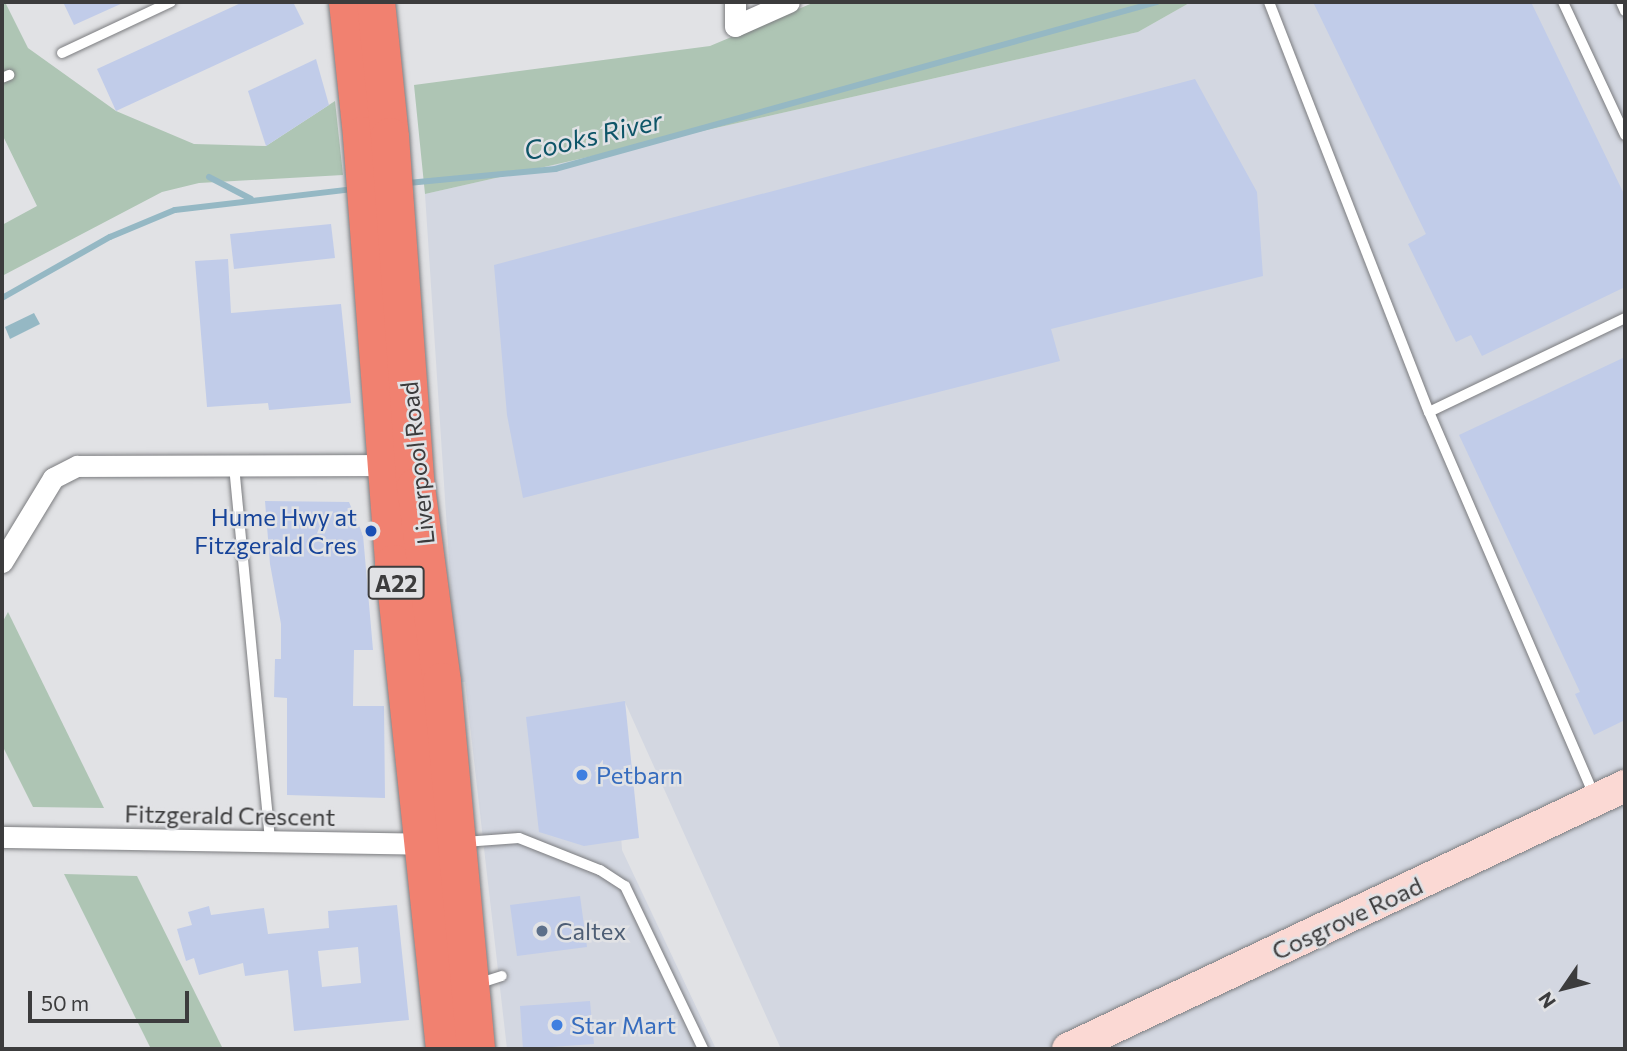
<!DOCTYPE html>
<style>
body{margin:0}
#map{position:relative;width:1627px;height:1051px;overflow:hidden;background:#e1e2e5;font-family:Commissioner,sans-serif}
div>[style]{position:absolute}
[style*='--x']{left:calc(var(--x)*1px);top:calc(var(--y)*1px);width:calc(var(--w)*1px);rotate:calc(var(--a)*1deg)}
.built>*{inset:0;background:#d3d7e1}
.green>*{inset:0;background:#aec5b4}
.water>*{inset:0;background:#95b8c4}
.stream>*{height:6px;margin:-3px;padding:0 3px;transform-origin:3px;border-radius:3px;background:#95b8c4}
.building>*{inset:0;background:#c1cce9}
.roads{filter:drop-shadow(0 0 2px #7b7c7f) drop-shadow(0 0 2px #7b7c7f)}
.lane>*{height:10px;margin:-5px;padding:0 5px;transform-origin:5px;border-radius:5px;background:#fff}
.street>*{height:21px;margin:-10.5px;padding:0 10.5px;transform-origin:10.5px;border-radius:10.5px;background:#fff}
.secondary>*{height:32px;margin:-16px;padding:0 16px;transform-origin:16px;border-radius:16px;background:#fbd9d4}
.highway>*{height:38px;margin:-19px;padding:0 19px;transform-origin:19px;border-radius:19px;background:#f18170}
.dots>*{width:19px;height:19px;translate:-50% -50%;box-sizing:border-box;border:4px solid #e1e2e5;border-radius:50%}
span{translate:-50% -50%;white-space:nowrap;text-align:center;line-height:1.15;-webkit-text-stroke:5px #e1e2e5;paint-order:stroke}
.shield-label span{padding:2px 5px;background:#e1e2e5;border:2px solid;border-radius:5px;-webkit-text-stroke-width:0}
.shield-label{font-size:23px;color:#3c3c3d;font-weight:700}
.street-label{font-size:24px;color:#3c3c3d}
.transit-label{font-size:24px;color:#164399}
.right{translate:-100% -50%;text-align:right}
.shop-label{font-size:24px;color:#366cbe}
.left{translate:0 -50%;text-align:left}
.service-label{font-size:24px;color:#4e5e75}
.water-label{font-size:26px;color:#0e5568;font-style:italic}
.frame{position:absolute;inset:0;border:4px solid #3c3c3d;pointer-events:none}
.north{position:absolute;left:1529px;top:953px;width:70px;height:70px;-webkit-text-stroke:5px #e1e2e5;paint-order:stroke;rotate:235deg;font-size:19px;font-weight:700;line-height:28px;text-align:center;color:#3c3c3d}
.north::after{content:'';display:block;margin:auto;width:24px;height:32px;background:#3c3c3d;clip-path:polygon(50% 0,100% 100%,50% 72%,0 100%)}
.scale{position:absolute;left:28px;top:991px;width:161px;height:32px;box-sizing:border-box;border:4px solid #3c3c3d;border-top:0;padding-left:9px;font-size:21px;line-height:24px;white-space:nowrap;color:#3c3c3d;-webkit-text-stroke:5px #e1e2e5;paint-order:stroke}
</style>
<div id="map">
<div class="built">
<div style="clip-path:polygon(1191px 2px,1625px 2px,1625px 1049px,781px 1049px,624px 700px,633px 828px,621px 835px,622px 850px,716px 1049px,507px 1049px,465px 682px,457px 682px,425px 194px,1138px 32px)"></div>
</div>
<div class="green">
<div style="clip-path:polygon(2px 2px,5px 2px,28px 48px,116px 111px,194px 144px,266px 146px,335px 101px,343px 175px,199px 183px,162px 192px,2px 276px,2px 225px,37px 206px,2px 134px)"></div>
<div style="clip-path:polygon(815px 2px,1191px 2px,1138px 32px,425px 194px,414px 85px,710px 46px)"></div>
<div style="clip-path:polygon(8px 612px,104px 808px,33px 807px,2px 745px,2px 623px)"></div>
<div style="clip-path:polygon(64px 874px,137px 876px,223px 1049px,151px 1049px)"></div>
</div>
<div class="water">
<div style="clip-path:polygon(34px 313px,40px 324px,10px 339px,5px 327px)"></div>
</div>
<div class="stream">
<div style="--x:209;--y:177;--w:47;--a:27.6"></div>
<div style="--x:408;--y:183;--w:148;--a:-5.4"></div>
<div style="--x:555;--y:169;--w:625;--a:-15.5"></div>
<div style="--x:2;--y:298;--w:124;--a:-29.5"></div>
<div style="--x:110;--y:237;--w:70;--a:-22.6"></div>
<div style="--x:175;--y:210;--w:181;--a:-6.7"></div>
</div>
<div class="building">
<div style="clip-path:polygon(63px 2px,125px 2px,74px 25px)"></div>
<div style="clip-path:polygon(243px 2px,293px 2px,304px 24px,116px 111px,97px 69px)"></div>
<div style="clip-path:polygon(1313px 2px,1531px 2px,1625px 196px,1625px 287px,1482px 356px,1471px 335px,1456px 342px,1408px 244px,1426px 234px)"></div>
<div style="clip-path:polygon(316px 59px,329px 105px,266px 146px,248px 91px)"></div>
<div style="clip-path:polygon(1195px 79px,1257px 192px,1263px 276px,1051px 329px,1060px 361px,523px 498px,507px 415px,494px 265px)"></div>
<div style="clip-path:polygon(331px 224px,335px 258px,234px 269px,230px 234px)"></div>
<div style="clip-path:polygon(228px 259px,231px 313px,341px 304px,351px 403px,269px 410px,268px 403px,207px 407px,195px 261px)"></div>
<div style="clip-path:polygon(1625px 357px,1625px 720px,1594px 735px,1575px 694px,1580px 692px,1459px 435px)"></div>
<div style="clip-path:polygon(265px 501px,349px 502px,363px 535px,373px 650px,354px 650px,353px 706px,384px 706px,385px 798px,287px 795px,287px 698px,274px 697px,275px 659px,281px 659px,281px 624px,270px 564px)"></div>
<div style="clip-path:polygon(625px 701px,639px 838px,584px 846px,539px 832px,526px 717px)"></div>
<div style="clip-path:polygon(580px 896px,587px 947px,517px 956px,510px 905px)"></div>
<div style="clip-path:polygon(evenodd,397px 905px,409px 1020px,294px 1031px,288px 970px,245px 976px,243px 963px,199px 975px,194px 958px,186px 961px,177px 929px,192px 925px,188px 912px,209px 906px,211px 915px,264px 908px,268px 934px,329px 928px,328px 911px,397px 905px,358px 947px,361px 983px,322px 987px,318px 951px,358px 947px)"></div>
<div style="clip-path:polygon(590px 1001px,594px 1044px,523px 1049px,520px 1006px)"></div>
</div>
<div class="roads">
<div class="lane">
<div style="--x:1269;--y:2;--w:440;--a:68.7"></div>
<div style="--x:1429;--y:412;--w:419;--a:66.7"></div>
<div style="--x:1563;--y:2;--w:147;--a:65"></div>
<div style="--x:1621;--y:2;--w:10;--a:66"></div>
<div style="--x:62;--y:53;--w:120;--a:-25.1"></div>
<div style="--x:2;--y:78;--w:8;--a:-23"></div>
<div style="--x:1429;--y:412;--w:217;--a:-25.6"></div>
<div style="--x:234;--y:466;--w:378;--a:84.5"></div>
<div style="--x:464;--y:842;--w:55;--a:-4.2"></div>
<div style="--x:519;--y:838;--w:87;--a:21.6"></div>
<div style="--x:600;--y:870;--w:30;--a:33"></div>
<div style="--x:625;--y:886;--w:181;--a:64.4"></div>
<div style="--x:477;--y:984;--w:26;--a:-18"></div>
</div>
<div class="street">
<div style="--x:735;--y:2;--w:24;--a:90"></div>
<div style="--x:735;--y:26;--w:59;--a:-24"></div>
<div style="--x:2;--y:562;--w:98;--a:-58.7"></div>
<div style="--x:53;--y:478;--w:27;--a:-27"></div>
<div style="--x:77;--y:466;--w:308;--a:-0.2"></div>
<div style="--x:2;--y:837;--w:428;--a:0.9"></div>
</div>
<div class="secondary">
<div style="--x:1068;--y:1049;--w:616;--a:-25.28"></div>
</div>
<div class="highway">
<div style="--x:348;--y:2;--w:135;--a:84"></div>
<div style="--x:362;--y:136;--w:429;--a:85.7"></div>
<div style="--x:394;--y:564;--w:488;--a:84"></div>
<div style="--x:376;--y:2;--w:136;--a:84.1"></div>
<div style="--x:390;--y:137;--w:351;--a:85.8"></div>
<div style="--x:416;--y:487;--w:197;--a:82.4"></div>
<div style="--x:442;--y:682;--w:369;--a:84.7"></div>
</div>
</div>
<div class="dots">
<div style="left:371px;top:531px;background:#1a4fb4"></div>
<div style="left:582px;top:775px;background:#3f7fe0"></div>
<div style="left:542px;top:931px;background:#5c6f8a"></div>
<div style="left:557px;top:1025px;background:#3f7fe0"></div>
</div>
<div class="shield-label">
<span style="left:396px;top:583px">A22</span>
</div>
<div class="street-label">
<span style="left:417px;top:463px;rotate:-96deg">Liverpool Road</span>
<span style="left:230px;top:815px;rotate:1deg">Fitzgerald Crescent</span>
<span style="left:1347px;top:918px;rotate:-25deg">Cosgrove Road</span>
</div>
<div class="transit-label">
<span class="right" style="left:357px;top:531px">Hume Hwy at<br>Fitzgerald Cres</span>
</div>
<div class="shop-label">
<span class="left" style="left:596px;top:775px">Petbarn</span>
<span class="left" style="left:571px;top:1025px">Star Mart</span>
</div>
<div class="service-label">
<span class="left" style="left:556px;top:931px">Caltex</span>
</div>
<div class="water-label">
<span style="left:593px;top:135px;rotate:-13deg">Cooks River</span>
</div>
<div class="frame"></div>
<div class="north">N</div>
<div class="scale">50 m</div>
</div>
